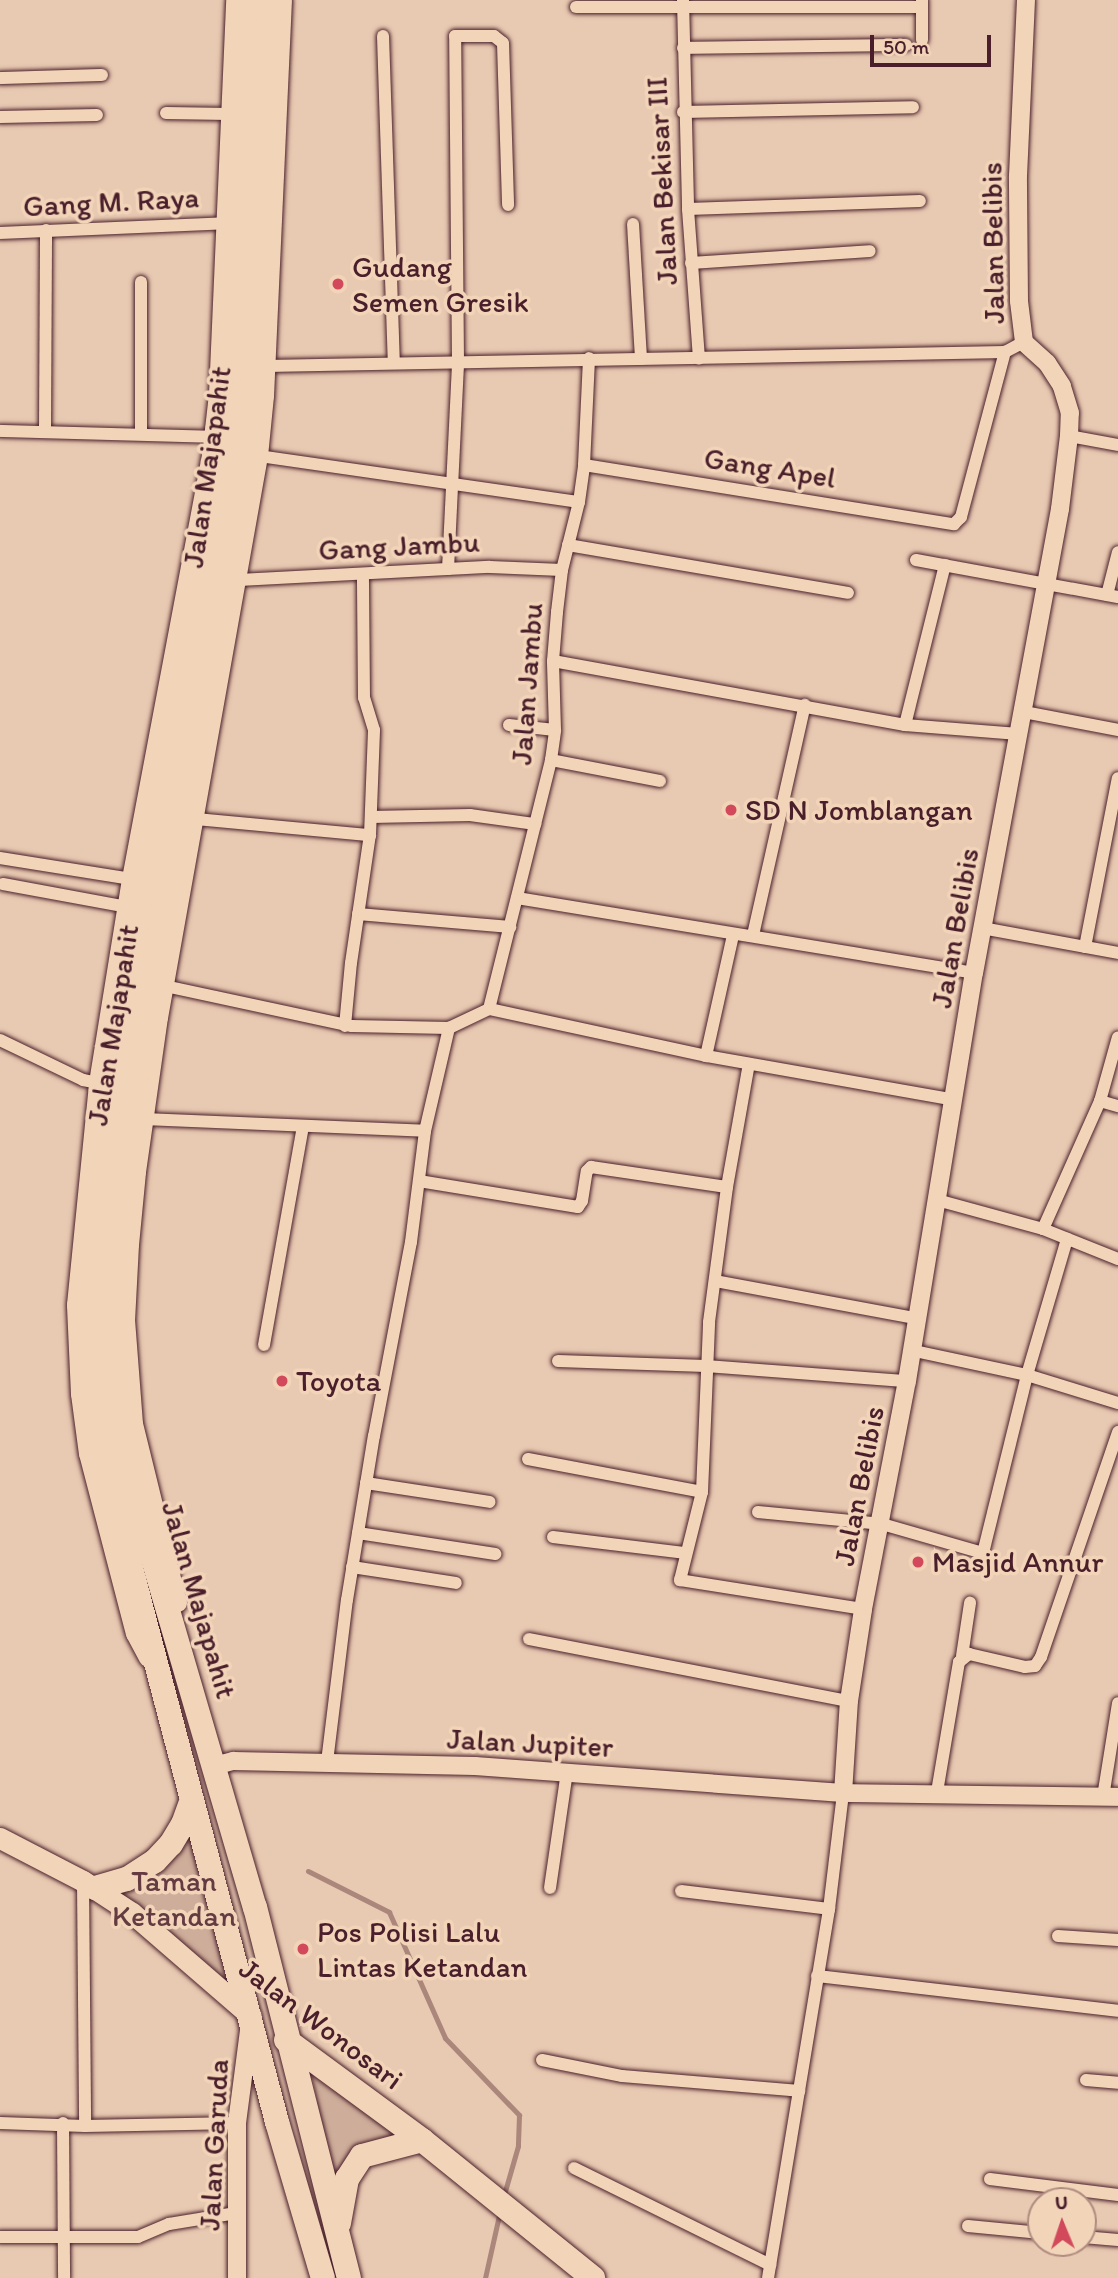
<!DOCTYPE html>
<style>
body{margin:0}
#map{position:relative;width:1118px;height:2278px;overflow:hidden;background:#e8c9b1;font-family:Itim,sans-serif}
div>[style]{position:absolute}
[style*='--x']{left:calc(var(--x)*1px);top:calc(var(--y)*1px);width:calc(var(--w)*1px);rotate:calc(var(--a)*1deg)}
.green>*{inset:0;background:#cead9a}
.stream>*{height:5px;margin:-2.5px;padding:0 2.5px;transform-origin:2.5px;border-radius:2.5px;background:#aa867b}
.roads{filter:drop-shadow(0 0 2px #4a1f2b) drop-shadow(0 0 2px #4a1f2b)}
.street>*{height:12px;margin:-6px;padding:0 6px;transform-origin:6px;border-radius:6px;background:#f2d4b9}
.secondary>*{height:18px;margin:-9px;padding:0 9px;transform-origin:9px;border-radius:9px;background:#f2d4b9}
.primary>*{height:21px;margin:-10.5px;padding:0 10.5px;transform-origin:10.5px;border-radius:10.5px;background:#f2d4b9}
.highway>*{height:24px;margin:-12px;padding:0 12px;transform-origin:12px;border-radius:12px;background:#f2d4b9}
.dots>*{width:19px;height:19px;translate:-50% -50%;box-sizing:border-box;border:4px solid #f2d4b9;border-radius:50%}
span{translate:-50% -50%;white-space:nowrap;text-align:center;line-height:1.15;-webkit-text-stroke:7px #f2d4b9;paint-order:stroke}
.street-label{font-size:30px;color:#4a1f2b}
.poi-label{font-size:30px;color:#4a1f2b}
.left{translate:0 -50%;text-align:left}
.park-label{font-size:30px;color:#643b41}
.north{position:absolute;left:1027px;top:2187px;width:70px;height:70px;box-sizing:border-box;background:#f2d4b9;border:2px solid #af8c80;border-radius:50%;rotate:358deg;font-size:19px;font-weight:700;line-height:28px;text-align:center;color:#4a1f2b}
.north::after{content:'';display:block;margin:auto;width:24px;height:32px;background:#d1495b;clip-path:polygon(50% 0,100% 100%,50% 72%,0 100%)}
.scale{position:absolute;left:870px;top:35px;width:121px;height:32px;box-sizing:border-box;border:4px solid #4a1f2b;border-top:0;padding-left:9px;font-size:21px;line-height:24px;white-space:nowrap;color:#4a1f2b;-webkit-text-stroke:5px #f2d4b9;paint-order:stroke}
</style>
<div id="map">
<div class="green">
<div style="clip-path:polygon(190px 1826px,239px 2001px,120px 1893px)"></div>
<div style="clip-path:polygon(312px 2075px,403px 2136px,336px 2194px,319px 2112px)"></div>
</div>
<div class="stream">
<div style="--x:308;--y:1871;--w:91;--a:26.8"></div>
<div style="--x:389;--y:1912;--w:138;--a:66"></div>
<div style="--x:445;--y:2038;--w:107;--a:46.1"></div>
<div style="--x:519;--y:2115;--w:31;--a:92"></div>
<div style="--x:518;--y:2146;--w:54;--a:106.1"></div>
<div style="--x:485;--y:2278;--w:69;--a:-77.4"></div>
</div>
<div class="roads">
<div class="street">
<div style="--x:683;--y:0;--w:209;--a:88.6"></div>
<div style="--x:688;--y:209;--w:150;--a:85.8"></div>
<div style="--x:922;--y:0;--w:40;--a:90"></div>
<div style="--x:576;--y:7;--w:346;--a:0"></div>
<div style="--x:383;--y:36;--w:327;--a:88.1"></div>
<div style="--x:683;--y:48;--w:223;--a:-0.8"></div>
<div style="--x:0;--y:78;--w:102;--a:-1.7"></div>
<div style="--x:683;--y:112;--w:230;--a:-1.2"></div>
<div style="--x:166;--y:113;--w:63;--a:0.9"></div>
<div style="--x:0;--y:117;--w:97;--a:-1.2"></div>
<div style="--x:688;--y:209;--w:232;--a:-2"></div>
<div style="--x:633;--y:224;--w:135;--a:86.6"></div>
<div style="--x:0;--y:233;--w:225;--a:-2.5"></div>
<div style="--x:691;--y:263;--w:179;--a:-3.8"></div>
<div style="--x:266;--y:366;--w:739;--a:-1.09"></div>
<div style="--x:1005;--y:352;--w:21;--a:-28"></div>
<div style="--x:0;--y:431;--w:213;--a:1.6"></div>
<div style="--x:45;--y:431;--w:201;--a:-89.7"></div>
<div style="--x:141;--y:434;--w:152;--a:-90"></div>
<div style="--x:1069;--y:436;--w:50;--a:10.4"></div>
<div style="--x:259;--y:456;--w:323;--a:8.2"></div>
<div style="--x:584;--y:465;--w:375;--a:9.1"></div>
<div style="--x:954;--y:524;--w:10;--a:-45"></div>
<div style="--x:961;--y:517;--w:171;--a:-75.1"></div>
<div style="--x:568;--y:545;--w:284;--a:9.7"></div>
<div style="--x:916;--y:560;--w:205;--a:10.4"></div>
<div style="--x:448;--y:569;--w:207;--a:-87.2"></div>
<div style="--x:458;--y:362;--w:326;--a:-90.5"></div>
<div style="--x:455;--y:36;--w:39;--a:0"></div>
<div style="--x:494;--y:36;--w:11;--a:38"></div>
<div style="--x:503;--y:43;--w:162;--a:88.2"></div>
<div style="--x:239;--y:580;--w:251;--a:-3"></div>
<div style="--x:490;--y:567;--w:72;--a:2.4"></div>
<div style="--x:1107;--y:595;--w:44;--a:-75.7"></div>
<div style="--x:553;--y:661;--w:358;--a:10.3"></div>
<div style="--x:905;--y:725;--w:114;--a:4.5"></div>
<div style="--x:1024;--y:712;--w:96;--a:10.8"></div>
<div style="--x:509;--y:725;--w:46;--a:6.2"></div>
<div style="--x:905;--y:725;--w:165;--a:-76"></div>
<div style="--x:551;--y:760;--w:111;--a:10.9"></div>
<div style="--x:371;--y:817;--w:99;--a:-1.2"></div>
<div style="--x:470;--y:815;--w:66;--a:7.9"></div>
<div style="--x:196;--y:819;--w:175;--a:5.3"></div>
<div style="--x:0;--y:858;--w:133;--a:9.1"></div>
<div style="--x:3;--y:884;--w:126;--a:10.5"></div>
<div style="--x:517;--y:898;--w:463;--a:9.3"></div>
<div style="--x:358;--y:914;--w:153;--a:4.9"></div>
<div style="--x:982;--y:928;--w:138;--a:10.4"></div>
<div style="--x:753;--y:935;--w:236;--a:-77.3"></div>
<div style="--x:1085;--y:947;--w:172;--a:-79"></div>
<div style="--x:165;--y:986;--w:191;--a:12.1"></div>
<div style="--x:352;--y:1026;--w:97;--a:1.2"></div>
<div style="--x:449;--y:1028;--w:44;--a:-25.4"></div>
<div style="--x:489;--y:1009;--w:222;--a:12.2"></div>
<div style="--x:706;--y:1056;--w:253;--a:10"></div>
<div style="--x:489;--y:1009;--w:257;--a:-76"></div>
<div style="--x:551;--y:760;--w:30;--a:-82"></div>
<div style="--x:555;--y:730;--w:69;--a:-91.7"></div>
<div style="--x:553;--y:661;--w:49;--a:-85.3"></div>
<div style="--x:557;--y:612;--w:42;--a:-83.2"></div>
<div style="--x:562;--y:570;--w:70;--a:-76"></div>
<div style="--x:579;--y:502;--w:37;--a:-82"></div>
<div style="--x:584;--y:465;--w:107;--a:-87.3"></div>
<div style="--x:345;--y:1026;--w:63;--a:-84.6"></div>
<div style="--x:351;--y:963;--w:129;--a:-81.6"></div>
<div style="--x:370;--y:835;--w:105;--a:-87.8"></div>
<div style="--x:374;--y:730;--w:34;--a:-107"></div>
<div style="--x:364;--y:698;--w:124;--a:-90.5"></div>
<div style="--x:0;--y:1040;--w:92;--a:25.7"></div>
<div style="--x:83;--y:1080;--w:15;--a:11"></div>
<div style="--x:706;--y:1056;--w:124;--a:-77.4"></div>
<div style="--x:1100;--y:1101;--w:66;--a:-74.3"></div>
<div style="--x:144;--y:1119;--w:281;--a:2.4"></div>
<div style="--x:419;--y:1181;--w:161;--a:9.3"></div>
<div style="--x:578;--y:1207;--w:7;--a:-56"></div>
<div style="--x:582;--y:1201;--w:30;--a:-81"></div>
<div style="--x:587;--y:1171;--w:6;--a:-45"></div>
<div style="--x:591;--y:1167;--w:137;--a:8.4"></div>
<div style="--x:937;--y:1200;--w:110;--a:15.3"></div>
<div style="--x:1043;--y:1229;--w:81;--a:21.8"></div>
<div style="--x:1043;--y:1229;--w:140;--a:-66"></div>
<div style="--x:1100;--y:1101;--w:19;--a:16"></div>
<div style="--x:715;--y:1281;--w:203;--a:10.5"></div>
<div style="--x:264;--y:1345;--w:221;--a:-79.9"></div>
<div style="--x:910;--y:1350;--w:120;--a:12.1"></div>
<div style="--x:1027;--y:1375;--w:95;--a:17.1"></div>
<div style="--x:558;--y:1361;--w:148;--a:1.9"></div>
<div style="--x:706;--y:1366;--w:202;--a:4.3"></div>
<div style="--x:528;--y:1459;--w:177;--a:10.7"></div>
<div style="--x:702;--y:1492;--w:91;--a:104"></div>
<div style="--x:680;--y:1580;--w:185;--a:9"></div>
<div style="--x:366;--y:1483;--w:125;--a:8.7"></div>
<div style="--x:702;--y:1492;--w:170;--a:-87.6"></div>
<div style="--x:709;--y:1322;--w:136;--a:-82.4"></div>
<div style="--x:727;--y:1187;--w:125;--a:-79.9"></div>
<div style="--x:758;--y:1512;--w:125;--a:5.5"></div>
<div style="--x:882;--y:1524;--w:105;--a:16"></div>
<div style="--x:983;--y:1553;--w:183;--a:-76.1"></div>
<div style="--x:1027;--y:1375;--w:142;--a:-73.6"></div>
<div style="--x:358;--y:1533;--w:139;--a:8.7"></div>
<div style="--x:553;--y:1537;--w:134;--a:6.9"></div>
<div style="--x:352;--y:1567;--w:105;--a:8.7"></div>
<div style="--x:529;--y:1639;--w:326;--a:11"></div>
<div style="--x:962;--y:1656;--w:54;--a:-81.4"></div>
<div style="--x:327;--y:1762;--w:163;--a:-83"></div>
<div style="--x:347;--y:1600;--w:166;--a:-80.7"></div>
<div style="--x:374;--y:1436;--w:197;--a:-79.2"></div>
<div style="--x:411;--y:1242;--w:112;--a:-82.8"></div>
<div style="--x:425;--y:1131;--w:106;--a:-76.9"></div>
<div style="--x:937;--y:1792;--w:132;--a:-80.4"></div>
<div style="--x:959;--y:1662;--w:13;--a:-39"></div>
<div style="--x:969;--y:1654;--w:57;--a:13.1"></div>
<div style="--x:1025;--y:1667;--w:10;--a:-6"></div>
<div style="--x:1035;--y:1666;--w:11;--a:-56"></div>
<div style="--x:1041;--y:1657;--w:238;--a:-71.1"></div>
<div style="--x:1103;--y:1797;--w:95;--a:-80.9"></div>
<div style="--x:83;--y:1881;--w:245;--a:89.5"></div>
<div style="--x:550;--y:1888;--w:117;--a:-81.7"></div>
<div style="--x:681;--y:1891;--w:149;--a:6.9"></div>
<div style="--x:1058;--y:1936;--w:60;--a:3.8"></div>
<div style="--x:817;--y:1976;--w:303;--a:6.6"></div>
<div style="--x:542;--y:2060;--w:82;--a:11.3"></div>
<div style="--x:622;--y:2076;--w:178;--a:4.8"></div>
<div style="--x:1086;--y:2080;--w:32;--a:5"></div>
<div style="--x:0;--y:2123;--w:85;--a:2"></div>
<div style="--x:85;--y:2126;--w:152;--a:-1.1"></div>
<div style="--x:63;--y:2123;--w:155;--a:89.6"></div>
<div style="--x:574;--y:2168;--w:219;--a:26.3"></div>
<div style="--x:990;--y:2179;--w:129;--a:7.1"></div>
<div style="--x:968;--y:2226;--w:73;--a:5.5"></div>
<div style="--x:0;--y:2237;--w:138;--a:0"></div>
<div style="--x:138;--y:2237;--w:34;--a:-23"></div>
<div style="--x:169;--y:2224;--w:68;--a:-9.3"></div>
<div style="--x:1083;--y:2237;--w:35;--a:5"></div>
<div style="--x:768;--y:2278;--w:374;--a:-80.6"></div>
<div style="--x:829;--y:1909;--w:117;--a:-83.1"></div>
</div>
<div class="secondary">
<div style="--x:178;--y:1603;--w:184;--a:-103.8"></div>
<div style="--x:134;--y:1424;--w:103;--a:-94.4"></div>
<div style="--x:126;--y:1321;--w:76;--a:-87"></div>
<div style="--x:130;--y:1245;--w:73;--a:-84.5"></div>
<div style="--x:137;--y:1172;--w:156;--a:-81.9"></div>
<div style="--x:159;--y:1018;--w:571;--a:-79.91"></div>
<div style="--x:259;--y:456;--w:60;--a:-84.3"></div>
<div style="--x:265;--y:396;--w:396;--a:-87.4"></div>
<div style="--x:148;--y:1658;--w:27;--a:-118"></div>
<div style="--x:135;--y:1634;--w:186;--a:-104.6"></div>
<div style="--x:88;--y:1454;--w:61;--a:-97.6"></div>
<div style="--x:80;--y:1394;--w:89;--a:-92.6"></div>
<div style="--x:76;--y:1305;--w:223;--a:-84.3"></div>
<div style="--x:98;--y:1083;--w:207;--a:-80.8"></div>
<div style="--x:131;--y:879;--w:430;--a:-79.3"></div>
<div style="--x:211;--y:456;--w:61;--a:-83.5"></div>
<div style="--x:218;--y:395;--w:395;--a:-87.5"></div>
<div style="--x:214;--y:1766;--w:20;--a:-15"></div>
<div style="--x:233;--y:1761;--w:242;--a:1.2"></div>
<div style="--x:475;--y:1766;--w:369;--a:4.2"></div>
<div style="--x:843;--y:1793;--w:275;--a:0.8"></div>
<div style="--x:843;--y:1793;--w:92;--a:-86.3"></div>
<div style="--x:849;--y:1701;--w:93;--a:-81.3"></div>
<div style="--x:863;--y:1609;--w:232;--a:-79.1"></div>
<div style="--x:907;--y:1381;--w:413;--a:-80.7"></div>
<div style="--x:974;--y:973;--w:472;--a:-79.5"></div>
<div style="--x:1060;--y:509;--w:74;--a:-83"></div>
<div style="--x:1069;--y:436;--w:23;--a:-88"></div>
<div style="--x:1070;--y:413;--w:28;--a:-107"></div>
<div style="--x:1062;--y:386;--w:27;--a:-123"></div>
<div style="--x:1047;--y:363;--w:31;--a:-138"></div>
<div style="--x:1024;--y:342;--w:41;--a:-97"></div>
<div style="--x:1019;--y:301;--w:125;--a:-90.5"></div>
<div style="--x:1018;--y:176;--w:176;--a:-87.4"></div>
<div style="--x:237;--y:2278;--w:155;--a:-90"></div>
<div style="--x:237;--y:2123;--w:94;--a:-82.6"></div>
</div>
<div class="primary">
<div style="--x:0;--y:1838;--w:93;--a:27.4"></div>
<div style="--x:83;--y:1881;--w:59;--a:33.1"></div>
<div style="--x:132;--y:1913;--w:157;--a:40.9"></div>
</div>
<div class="highway">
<div style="--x:247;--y:0;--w:395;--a:92.5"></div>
<div style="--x:230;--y:395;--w:63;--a:95.4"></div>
<div style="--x:224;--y:458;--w:449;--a:100.4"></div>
<div style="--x:143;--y:900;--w:205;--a:98.7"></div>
<div style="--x:112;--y:1103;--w:136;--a:96.8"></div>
<div style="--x:96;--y:1238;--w:105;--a:91.6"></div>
<div style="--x:93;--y:1343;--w:97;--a:84.7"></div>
<div style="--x:102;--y:1440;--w:81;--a:78.6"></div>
<div style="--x:118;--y:1519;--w:624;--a:75.23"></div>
<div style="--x:277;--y:2122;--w:163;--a:73.6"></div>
<div style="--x:269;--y:0;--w:395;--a:92.5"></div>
<div style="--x:252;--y:395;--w:82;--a:97"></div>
<div style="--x:242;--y:476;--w:434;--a:100.4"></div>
<div style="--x:164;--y:903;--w:263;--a:99"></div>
<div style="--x:123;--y:1163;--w:144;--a:94.8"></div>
<div style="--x:111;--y:1306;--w:51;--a:88.9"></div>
<div style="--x:112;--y:1357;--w:68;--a:83.3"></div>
<div style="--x:120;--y:1425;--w:85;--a:77.8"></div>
<div style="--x:138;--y:1508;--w:416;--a:73.7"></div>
<div style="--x:255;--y:1907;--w:383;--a:75.8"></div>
<div style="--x:95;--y:1888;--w:33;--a:-16"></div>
<div style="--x:127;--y:1879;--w:33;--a:-33"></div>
<div style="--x:155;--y:1861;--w:23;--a:-47"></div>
<div style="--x:171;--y:1844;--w:23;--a:-59"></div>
<div style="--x:183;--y:1824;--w:23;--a:-70"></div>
<div style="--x:286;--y:2040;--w:169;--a:36.3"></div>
<div style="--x:422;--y:2140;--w:220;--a:38.9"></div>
<div style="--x:339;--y:2223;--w:45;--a:-79.7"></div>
<div style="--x:347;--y:2179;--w:27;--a:-57"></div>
<div style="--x:362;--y:2156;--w:62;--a:-14.9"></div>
</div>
</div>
<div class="dots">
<div style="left:338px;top:284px;background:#d1495b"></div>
<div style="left:731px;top:810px;background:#d1495b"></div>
<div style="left:282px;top:1381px;background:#d1495b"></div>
<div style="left:918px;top:1562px;background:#d1495b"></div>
<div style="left:303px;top:1949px;background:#d1495b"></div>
</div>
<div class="street-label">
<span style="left:662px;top:181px;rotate:-93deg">Jalan Bekisar III</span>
<span style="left:111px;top:202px;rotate:-3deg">Gang M. Raya</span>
<span style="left:993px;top:243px;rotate:-91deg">Jalan Belibis</span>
<span style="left:207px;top:467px;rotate:-82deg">Jalan Majapahit</span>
<span style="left:770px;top:468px;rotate:9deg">Gang Apel</span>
<span style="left:399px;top:546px;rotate:-3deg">Gang Jambu</span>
<span style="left:527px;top:684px;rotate:-86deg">Jalan Jambu</span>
<span style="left:955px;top:928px;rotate:-80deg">Jalan Belibis</span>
<span style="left:113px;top:1025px;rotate:-81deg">Jalan Majapahit</span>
<span style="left:859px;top:1486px;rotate:-79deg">Jalan Belibis</span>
<span style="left:199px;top:1600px;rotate:74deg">Jalan Majapahit</span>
<span style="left:530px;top:1743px;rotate:3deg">Jalan Jupiter</span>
<span style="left:321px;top:2024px;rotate:37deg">Jalan Wonosari</span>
<span style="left:214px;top:2145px;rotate:-87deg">Jalan Garuda</span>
</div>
<div class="poi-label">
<span class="left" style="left:352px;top:284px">Gudang<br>Semen Gresik</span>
<span class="left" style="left:745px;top:810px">SD N Jomblangan</span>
<span class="left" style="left:296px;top:1381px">Toyota</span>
<span class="left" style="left:932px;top:1562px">Masjid Annur</span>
<span class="left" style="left:317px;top:1949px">Pos Polisi Lalu<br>Lintas Ketandan</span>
</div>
<div class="park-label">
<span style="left:174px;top:1898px">Taman<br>Ketandan</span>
</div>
<div class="north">U</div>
<div class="scale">50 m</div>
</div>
